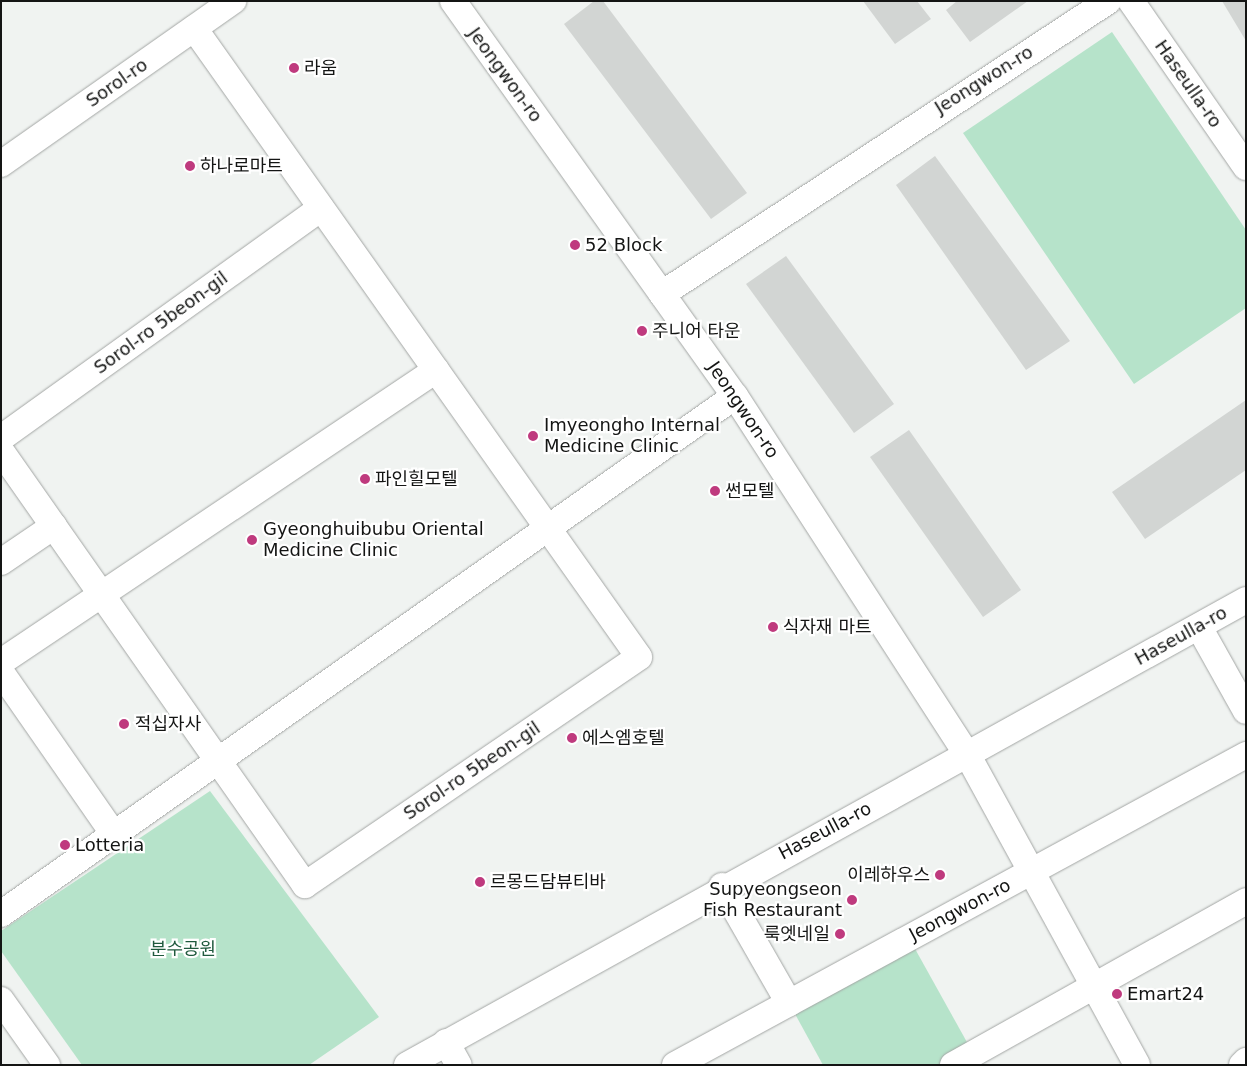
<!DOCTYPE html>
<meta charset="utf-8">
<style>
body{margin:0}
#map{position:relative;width:1247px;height:1066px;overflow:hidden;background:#f0f3f1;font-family:"DejaVu Sans","Noto Sans KR",sans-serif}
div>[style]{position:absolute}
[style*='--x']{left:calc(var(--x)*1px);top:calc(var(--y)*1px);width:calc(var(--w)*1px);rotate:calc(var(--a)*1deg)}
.green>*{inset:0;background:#b6e3ca}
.building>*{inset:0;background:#d2d5d3}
.roads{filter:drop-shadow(0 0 1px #a3a6a4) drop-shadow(0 0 1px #a3a6a4)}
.minor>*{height:26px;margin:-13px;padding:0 13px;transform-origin:13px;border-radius:13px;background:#fff}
.dots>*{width:14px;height:14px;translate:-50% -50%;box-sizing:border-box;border:2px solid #fff;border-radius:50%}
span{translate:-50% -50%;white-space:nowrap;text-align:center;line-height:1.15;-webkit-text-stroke:4.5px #fff;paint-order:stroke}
.poi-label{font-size:18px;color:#141514}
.left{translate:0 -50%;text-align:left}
.right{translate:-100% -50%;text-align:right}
.street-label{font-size:18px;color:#141514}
.park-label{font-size:18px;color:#205a3e}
.frame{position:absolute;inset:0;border:2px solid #141514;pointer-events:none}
</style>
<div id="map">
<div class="green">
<div style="clip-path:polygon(1112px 32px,1246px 230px,1246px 308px,1134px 384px,963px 133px)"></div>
<div style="clip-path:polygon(210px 791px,379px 1017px,309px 1065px,82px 1065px,1px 951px,1px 931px)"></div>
<div style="clip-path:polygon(909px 938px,973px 1053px,953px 1065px,823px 1065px,789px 1003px)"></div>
</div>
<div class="building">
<div style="clip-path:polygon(594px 1px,603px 1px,747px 193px,711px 219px,564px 24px)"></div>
<div style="clip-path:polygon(863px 1px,917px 1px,931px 19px,895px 44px)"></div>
<div style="clip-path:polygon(957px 1px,1028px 1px,970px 42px,946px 10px)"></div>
<div style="clip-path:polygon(1222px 1px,1246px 1px,1246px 41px)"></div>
<div style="clip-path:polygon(935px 156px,1070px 341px,1026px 370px,896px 185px)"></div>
<div style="clip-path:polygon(786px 256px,894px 404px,854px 433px,746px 284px)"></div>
<div style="clip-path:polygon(1246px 400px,1246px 470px,1145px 539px,1112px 492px)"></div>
<div style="clip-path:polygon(909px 430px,1021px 590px,983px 617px,870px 457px)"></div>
</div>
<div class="roads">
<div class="minor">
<div style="--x:453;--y:1;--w:485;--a:54.5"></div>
<div style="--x:735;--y:396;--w:427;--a:57.1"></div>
<div style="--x:967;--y:754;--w:354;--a:61.3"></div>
<div style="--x:1131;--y:1;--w:202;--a:55.3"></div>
<div style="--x:1;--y:164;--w:284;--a:-35.1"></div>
<div style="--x:662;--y:294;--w:534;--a:-33.3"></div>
<div style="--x:1;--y:438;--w:394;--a:-35.7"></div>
<div style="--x:1;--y:451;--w:530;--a:54.99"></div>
<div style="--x:305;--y:885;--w:404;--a:-34.3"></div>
<div style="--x:639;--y:657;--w:770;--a:-125.28"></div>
<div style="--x:1;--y:562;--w:64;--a:-34.2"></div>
<div style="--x:1199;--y:627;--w:96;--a:60.8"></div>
<div style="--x:1;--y:662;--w:524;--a:-33.87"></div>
<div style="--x:1;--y:672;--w:196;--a:55.2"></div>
<div style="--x:722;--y:886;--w:135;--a:60.2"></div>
<div style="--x:1;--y:914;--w:898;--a:-35.21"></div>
<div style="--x:1;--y:1000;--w:80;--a:54.7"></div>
<div style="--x:446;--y:1042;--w:26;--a:61"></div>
<div style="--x:407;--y:1065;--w:959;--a:-29"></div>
<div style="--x:675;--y:1065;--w:650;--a:-28.5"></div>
<div style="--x:953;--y:1065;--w:336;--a:-29.2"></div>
<div style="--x:1242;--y:1065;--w:6;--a:-45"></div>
</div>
</div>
<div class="dots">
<div style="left:294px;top:68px;background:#bf3a7e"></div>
<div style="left:190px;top:166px;background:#bf3a7e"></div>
<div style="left:575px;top:245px;background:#bf3a7e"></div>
<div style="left:642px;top:331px;background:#bf3a7e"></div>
<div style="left:533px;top:436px;background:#bf3a7e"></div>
<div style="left:365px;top:479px;background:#bf3a7e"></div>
<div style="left:715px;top:491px;background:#bf3a7e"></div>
<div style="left:252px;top:540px;background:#bf3a7e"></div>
<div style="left:773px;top:627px;background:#bf3a7e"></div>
<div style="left:124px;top:724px;background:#bf3a7e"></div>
<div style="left:572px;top:738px;background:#bf3a7e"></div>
<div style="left:65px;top:845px;background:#bf3a7e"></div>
<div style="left:940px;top:875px;background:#bf3a7e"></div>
<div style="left:480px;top:882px;background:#bf3a7e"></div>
<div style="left:852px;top:900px;background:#bf3a7e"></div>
<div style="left:840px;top:934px;background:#bf3a7e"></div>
<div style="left:1117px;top:994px;background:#bf3a7e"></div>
</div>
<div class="poi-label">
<span class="left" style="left:304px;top:68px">라움</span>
<span class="left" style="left:200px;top:166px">하나로마트</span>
<span class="left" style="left:585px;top:245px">52 Block</span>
<span class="left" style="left:652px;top:331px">주니어 타운</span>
<span class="left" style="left:544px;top:436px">Imyeongho Internal<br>Medicine Clinic</span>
<span class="left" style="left:375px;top:479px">파인힐모텔</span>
<span class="left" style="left:725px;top:491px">썬모텔</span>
<span class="left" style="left:263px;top:540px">Gyeonghuibubu Oriental<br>Medicine Clinic</span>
<span class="left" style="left:783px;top:627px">식자재 마트</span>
<span class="left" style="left:135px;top:724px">적십자사</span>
<span class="left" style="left:582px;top:738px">에스엠호텔</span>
<span class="left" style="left:75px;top:845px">Lotteria</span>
<span class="right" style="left:930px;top:875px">이레하우스</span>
<span class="left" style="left:490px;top:882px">르몽드담뷰티바</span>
<span class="right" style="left:842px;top:900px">Supyeongseon<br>Fish Restaurant</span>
<span class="right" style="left:830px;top:934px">룩엣네일</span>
<span class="left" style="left:1127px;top:994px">Emart24</span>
</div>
<div class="street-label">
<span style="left:505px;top:75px;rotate:54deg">Jeongwon-ro</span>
<span style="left:984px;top:80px;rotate:-32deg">Jeongwon-ro</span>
<span style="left:117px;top:83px;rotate:-35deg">Sorol-ro</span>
<span style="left:1188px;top:84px;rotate:55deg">Haseulla-ro</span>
<span style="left:161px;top:323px;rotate:-36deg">Sorol-ro 5beon-gil</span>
<span style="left:743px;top:410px;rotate:56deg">Jeongwon-ro</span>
<span style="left:1181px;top:636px;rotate:-29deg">Haseulla-ro</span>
<span style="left:472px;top:771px;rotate:-34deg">Sorol-ro 5beon-gil</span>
<span style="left:825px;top:831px;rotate:-28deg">Haseulla-ro</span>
<span style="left:960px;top:910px;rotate:-28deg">Jeongwon-ro</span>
</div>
<div class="park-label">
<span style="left:183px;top:949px">분수공원</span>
</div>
<div class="frame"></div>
</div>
